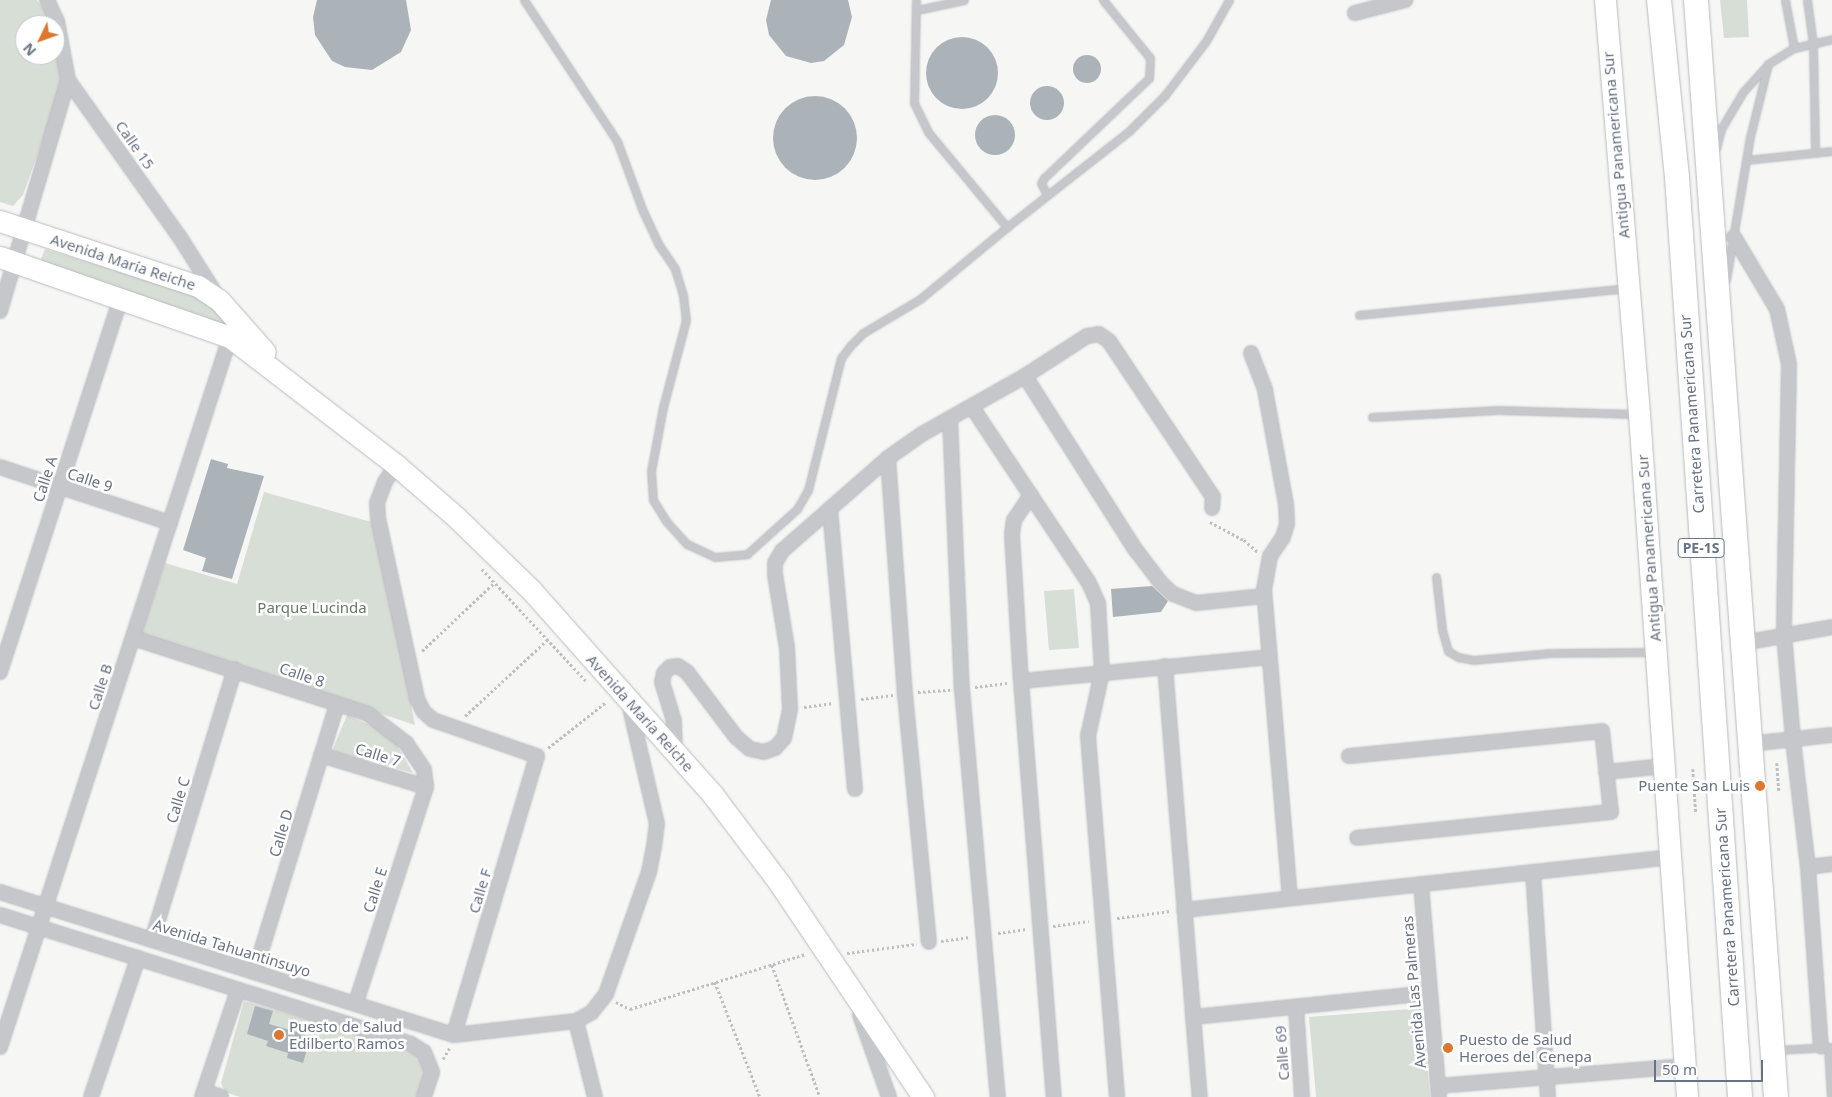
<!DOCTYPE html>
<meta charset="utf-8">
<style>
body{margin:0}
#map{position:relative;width:1832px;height:1097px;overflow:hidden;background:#f6f7f4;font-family:"Noto Sans",sans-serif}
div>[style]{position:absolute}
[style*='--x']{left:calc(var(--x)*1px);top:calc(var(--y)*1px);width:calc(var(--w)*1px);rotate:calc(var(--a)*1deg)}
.green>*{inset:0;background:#d7ded5}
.building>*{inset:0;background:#abb2b8}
.round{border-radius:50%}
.path>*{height:2.5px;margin-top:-1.25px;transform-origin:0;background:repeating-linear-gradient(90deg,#bebfc2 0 2.5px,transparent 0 5px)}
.roads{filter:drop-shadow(0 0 1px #b8babf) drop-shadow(0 0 1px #b8babf)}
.lane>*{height:7px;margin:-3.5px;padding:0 3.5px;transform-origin:3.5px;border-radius:3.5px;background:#c5c7cb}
.street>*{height:14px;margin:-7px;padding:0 7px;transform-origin:7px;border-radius:7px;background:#c5c7cb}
.primary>*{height:21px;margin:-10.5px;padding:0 10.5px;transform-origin:10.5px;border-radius:10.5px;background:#fff}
.highway>*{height:24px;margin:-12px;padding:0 12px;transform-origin:12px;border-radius:12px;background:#fff}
.dots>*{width:14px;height:14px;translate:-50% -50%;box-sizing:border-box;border:2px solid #fff;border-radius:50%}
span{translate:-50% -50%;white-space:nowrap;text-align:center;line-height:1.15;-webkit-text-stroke:5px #fff;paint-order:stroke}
.shield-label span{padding:1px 4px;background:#fff;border:1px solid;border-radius:4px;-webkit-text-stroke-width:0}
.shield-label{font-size:14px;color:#677284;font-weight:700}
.street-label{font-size:15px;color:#677284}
.park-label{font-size:15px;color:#667b66}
.poi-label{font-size:15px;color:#677284}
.right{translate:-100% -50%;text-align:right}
.left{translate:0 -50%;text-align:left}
.north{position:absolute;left:15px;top:15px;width:50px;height:50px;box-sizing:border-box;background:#fff;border:1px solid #c2c7ce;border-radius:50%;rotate:228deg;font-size:14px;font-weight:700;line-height:20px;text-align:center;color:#677284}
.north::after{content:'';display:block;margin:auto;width:18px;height:22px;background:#dd772e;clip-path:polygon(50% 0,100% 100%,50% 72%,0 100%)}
.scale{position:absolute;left:1654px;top:1060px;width:109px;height:22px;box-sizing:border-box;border:2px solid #677284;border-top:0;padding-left:6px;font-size:15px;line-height:18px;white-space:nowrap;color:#677284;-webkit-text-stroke:4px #fff;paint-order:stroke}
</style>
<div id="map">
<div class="green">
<div style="clip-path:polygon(0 0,37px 0,53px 25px,25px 25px,25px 55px,55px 55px,55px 33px,65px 78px,23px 195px,13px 206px,0 202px)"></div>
<div style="clip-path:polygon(1720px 0,1747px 0,1749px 37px,1724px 38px)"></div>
<div style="clip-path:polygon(45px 249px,195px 295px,221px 313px,234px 331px,202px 316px,46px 264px,41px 259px)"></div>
<div style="clip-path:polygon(264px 492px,375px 523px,415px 725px,141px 635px,165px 563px,237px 584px)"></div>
<div style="clip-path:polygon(1074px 589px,1079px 648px,1049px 650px,1044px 591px)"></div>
<div style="clip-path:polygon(347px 715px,383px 731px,396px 743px,413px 773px,332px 751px)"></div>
<div style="clip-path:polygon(244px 1001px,403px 1046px,414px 1052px,424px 1064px,425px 1074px,419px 1097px,240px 1097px,225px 1092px,221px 1083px)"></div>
<div style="clip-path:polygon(1422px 1008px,1430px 1097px,1316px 1097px,1309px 1017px)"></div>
</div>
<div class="building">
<div style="clip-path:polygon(317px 0,406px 0,411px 30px,401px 52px,372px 70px,345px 67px,332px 61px,315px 35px,313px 17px)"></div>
<div style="clip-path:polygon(771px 0,848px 0,852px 17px,844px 45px,824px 61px,811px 63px,786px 56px,769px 35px,766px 20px)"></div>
<div class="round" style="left:926px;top:37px;width:72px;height:72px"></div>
<div class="round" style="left:1073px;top:55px;width:28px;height:28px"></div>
<div class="round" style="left:1030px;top:86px;width:34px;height:34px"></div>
<div class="round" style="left:773px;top:96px;width:84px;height:84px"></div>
<div class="round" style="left:975px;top:115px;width:40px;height:40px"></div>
<div style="clip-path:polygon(211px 459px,228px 464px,227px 468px,264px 476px,232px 579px,202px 571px,206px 558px,183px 550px)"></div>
<div style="clip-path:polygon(1152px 586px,1168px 601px,1161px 612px,1113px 617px,1111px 589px)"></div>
<div style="clip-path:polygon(255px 1006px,273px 1011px,269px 1024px,311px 1036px,303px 1063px,287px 1058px,288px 1053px,266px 1046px,268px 1041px,247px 1034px)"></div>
</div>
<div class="path">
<div style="--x:1210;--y:522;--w:38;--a:28"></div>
<div style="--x:1244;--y:540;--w:18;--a:41"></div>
<div style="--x:482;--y:569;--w:154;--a:47.1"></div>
<div style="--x:422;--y:651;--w:99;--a:-43.4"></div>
<div style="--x:975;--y:687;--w:32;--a:-7"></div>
<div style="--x:918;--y:692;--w:32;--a:-4"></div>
<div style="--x:861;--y:699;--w:32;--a:-7"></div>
<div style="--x:804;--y:707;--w:29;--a:-8"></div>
<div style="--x:465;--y:716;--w:112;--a:-42.8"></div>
<div style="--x:548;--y:748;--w:74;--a:-38.4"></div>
<div style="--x:1777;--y:763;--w:29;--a:86"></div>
<div style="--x:1693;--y:769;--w:45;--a:86.2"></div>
<div style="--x:1117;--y:918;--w:54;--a:-7.4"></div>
<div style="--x:1053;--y:926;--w:36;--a:-8"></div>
<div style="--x:998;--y:933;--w:29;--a:-8"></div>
<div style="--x:941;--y:941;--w:29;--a:-8"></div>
<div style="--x:847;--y:953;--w:70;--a:-7.4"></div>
<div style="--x:772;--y:965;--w:140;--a:70"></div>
<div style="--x:715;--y:982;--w:123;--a:68.6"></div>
<div style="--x:616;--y:1002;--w:16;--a:27"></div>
<div style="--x:630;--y:1009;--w:183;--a:-17.4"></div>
<div style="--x:443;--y:1059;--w:14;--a:-60"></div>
</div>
<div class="roads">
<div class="lane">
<div style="--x:524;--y:0;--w:169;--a:56.6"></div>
<div style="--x:617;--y:141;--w:72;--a:69.8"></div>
<div style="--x:642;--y:209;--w:40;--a:65"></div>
<div style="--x:659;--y:245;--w:29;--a:56"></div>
<div style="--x:675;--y:269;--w:28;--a:73"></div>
<div style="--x:683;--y:296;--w:24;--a:83"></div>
<div style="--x:686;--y:320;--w:90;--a:104.8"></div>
<div style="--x:663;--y:407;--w:65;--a:100.6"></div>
<div style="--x:651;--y:471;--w:29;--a:86"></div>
<div style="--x:653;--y:500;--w:25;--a:58"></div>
<div style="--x:666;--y:521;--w:31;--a:48"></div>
<div style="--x:687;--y:544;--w:31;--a:25"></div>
<div style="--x:715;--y:557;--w:32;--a:-5"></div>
<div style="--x:747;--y:554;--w:67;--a:-42"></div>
<div style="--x:797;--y:509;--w:22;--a:-60"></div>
<div style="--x:808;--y:490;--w:136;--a:-76"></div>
<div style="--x:841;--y:358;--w:15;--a:-53"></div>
<div style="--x:850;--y:346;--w:18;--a:-45"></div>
<div style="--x:863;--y:333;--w:66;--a:-30.8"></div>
<div style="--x:920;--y:299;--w:113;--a:-39.6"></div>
<div style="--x:916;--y:0;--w:103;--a:91.1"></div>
<div style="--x:914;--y:103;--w:32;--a:64"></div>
<div style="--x:928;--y:132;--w:124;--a:50.3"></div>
<div style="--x:1007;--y:227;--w:155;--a:-38.2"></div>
<div style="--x:1129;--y:131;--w:51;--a:-45"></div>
<div style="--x:1165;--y:95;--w:68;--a:-52.8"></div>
<div style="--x:1206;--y:41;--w:47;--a:-60.7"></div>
<div style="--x:1785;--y:0;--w:49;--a:79.4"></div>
<div style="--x:1807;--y:0;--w:44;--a:82.2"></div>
<div style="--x:1813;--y:44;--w:109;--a:88.9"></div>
<div style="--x:917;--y:10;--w:48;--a:-12"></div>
<div style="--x:1716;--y:149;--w:21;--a:-76"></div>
<div style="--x:1721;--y:129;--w:43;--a:-59.3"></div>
<div style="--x:1743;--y:92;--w:38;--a:-48"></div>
<div style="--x:1768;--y:64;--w:31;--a:-32"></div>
<div style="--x:1794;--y:48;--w:39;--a:-13"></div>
<div style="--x:1746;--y:160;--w:86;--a:-6"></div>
<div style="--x:1047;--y:195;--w:13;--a:-117"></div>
<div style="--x:1041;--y:183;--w:6;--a:-59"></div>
<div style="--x:1044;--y:178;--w:145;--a:-43.6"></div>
<div style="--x:1149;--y:78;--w:20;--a:-87"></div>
<div style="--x:1150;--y:58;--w:75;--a:-129"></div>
<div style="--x:1726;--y:280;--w:145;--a:-80.5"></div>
<div style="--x:1750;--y:137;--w:75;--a:-76.1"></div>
<div style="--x:1359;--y:315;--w:270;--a:-5.7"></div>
<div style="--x:1372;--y:417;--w:126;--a:-3.2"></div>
<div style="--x:1498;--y:410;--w:138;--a:1.7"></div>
<div style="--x:1436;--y:577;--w:53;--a:83.5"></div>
<div style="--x:1442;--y:630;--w:22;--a:74"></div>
<div style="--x:1448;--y:651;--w:12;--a:31"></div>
<div style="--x:1458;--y:657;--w:15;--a:11"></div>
<div style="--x:1473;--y:660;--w:78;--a:-5.1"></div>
<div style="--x:1551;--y:653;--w:102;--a:-0.6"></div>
<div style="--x:1828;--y:1047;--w:50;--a:86.6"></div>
<div style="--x:1775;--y:1050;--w:57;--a:-3"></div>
</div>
<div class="street">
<div style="--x:47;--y:0;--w:23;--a:65"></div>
<div style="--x:57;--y:21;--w:60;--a:79.4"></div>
<div style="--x:68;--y:80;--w:191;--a:54.6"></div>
<div style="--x:179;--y:236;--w:67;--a:57.7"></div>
<div style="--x:1355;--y:13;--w:52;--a:-14.6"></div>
<div style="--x:1734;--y:237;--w:84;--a:59.2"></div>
<div style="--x:1777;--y:309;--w:56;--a:77.7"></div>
<div style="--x:1789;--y:364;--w:270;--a:91.1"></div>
<div style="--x:1784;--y:634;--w:106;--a:85.1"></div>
<div style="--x:1793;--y:740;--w:128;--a:83.3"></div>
<div style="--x:1808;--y:867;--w:180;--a:85.9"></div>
<div style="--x:0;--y:311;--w:241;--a:-73.6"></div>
<div style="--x:1251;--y:353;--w:40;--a:69"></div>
<div style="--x:1265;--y:390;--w:116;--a:79.6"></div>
<div style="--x:1286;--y:504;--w:20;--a:87"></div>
<div style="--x:1287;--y:524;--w:14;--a:107"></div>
<div style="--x:1283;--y:537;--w:23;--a:124"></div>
<div style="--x:1270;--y:556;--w:34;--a:100"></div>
<div style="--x:1264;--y:589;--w:310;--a:85.2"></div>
<div style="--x:1025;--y:376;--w:205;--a:57.6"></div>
<div style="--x:1135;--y:549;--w:43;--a:52.6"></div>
<div style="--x:1161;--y:583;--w:16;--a:43"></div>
<div style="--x:1173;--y:594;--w:25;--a:21"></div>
<div style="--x:1196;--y:603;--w:68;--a:-5.9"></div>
<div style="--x:972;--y:407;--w:211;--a:56.4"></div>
<div style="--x:1089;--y:583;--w:22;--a:66"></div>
<div style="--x:1098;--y:603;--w:69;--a:86.7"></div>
<div style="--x:1102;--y:672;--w:66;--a:102.3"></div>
<div style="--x:1088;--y:736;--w:362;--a:85.4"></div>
<div style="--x:950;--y:419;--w:270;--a:87.5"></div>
<div style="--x:962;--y:689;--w:410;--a:85"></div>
<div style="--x:888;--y:458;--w:237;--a:85.9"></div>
<div style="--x:905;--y:694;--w:249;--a:84.5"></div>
<div style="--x:396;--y:465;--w:20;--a:123"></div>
<div style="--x:385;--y:482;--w:22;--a:111"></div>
<div style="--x:377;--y:503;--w:15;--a:86"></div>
<div style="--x:378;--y:518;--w:185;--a:77.8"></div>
<div style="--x:417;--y:699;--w:13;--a:63"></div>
<div style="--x:423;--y:711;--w:13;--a:42"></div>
<div style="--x:433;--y:720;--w:110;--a:19.1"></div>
<div style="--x:537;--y:756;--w:291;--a:106.6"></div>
<div style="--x:0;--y:467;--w:179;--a:18.2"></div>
<div style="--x:1031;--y:495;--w:30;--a:124"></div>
<div style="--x:1014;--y:520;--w:15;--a:98"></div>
<div style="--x:1012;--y:535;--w:146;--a:86.5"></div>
<div style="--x:1021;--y:681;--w:417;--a:85.5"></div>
<div style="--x:830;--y:509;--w:281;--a:84.9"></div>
<div style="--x:133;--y:638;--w:247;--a:17.9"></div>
<div style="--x:368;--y:714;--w:48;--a:37.3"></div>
<div style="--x:406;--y:743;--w:32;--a:56"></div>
<div style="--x:424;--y:770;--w:17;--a:83"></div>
<div style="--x:426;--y:787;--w:227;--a:108"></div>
<div style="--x:1743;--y:643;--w:90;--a:-10.2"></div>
<div style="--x:1165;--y:666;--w:432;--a:85.4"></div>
<div style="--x:0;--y:672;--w:394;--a:-72.1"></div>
<div style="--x:1021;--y:681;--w:249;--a:-5.5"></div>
<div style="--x:1749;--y:744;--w:83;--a:-6.2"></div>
<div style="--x:675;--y:752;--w:31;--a:-92"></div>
<div style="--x:674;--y:721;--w:41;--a:-107.1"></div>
<div style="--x:662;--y:682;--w:9;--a:-77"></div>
<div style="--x:664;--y:673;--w:8;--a:-45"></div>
<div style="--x:670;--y:667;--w:8;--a:-7"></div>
<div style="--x:678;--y:666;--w:11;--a:34"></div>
<div style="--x:687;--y:672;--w:81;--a:53"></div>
<div style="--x:736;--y:737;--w:18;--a:41"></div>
<div style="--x:750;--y:749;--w:14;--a:12"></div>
<div style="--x:764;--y:752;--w:12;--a:-20"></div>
<div style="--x:775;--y:748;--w:13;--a:-48"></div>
<div style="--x:784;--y:738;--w:30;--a:-78"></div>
<div style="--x:790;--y:709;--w:61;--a:-92.8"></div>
<div style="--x:787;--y:648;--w:74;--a:-99.3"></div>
<div style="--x:775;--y:575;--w:12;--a:-90"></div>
<div style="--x:775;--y:563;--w:14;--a:-60"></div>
<div style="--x:782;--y:551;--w:141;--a:-41.3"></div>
<div style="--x:888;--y:458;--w:42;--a:-35.2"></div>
<div style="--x:922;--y:434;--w:118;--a:-29.4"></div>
<div style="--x:1025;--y:376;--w:74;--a:-32.8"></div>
<div style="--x:1087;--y:336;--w:12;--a:-9"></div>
<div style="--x:1099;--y:334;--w:12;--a:35"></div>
<div style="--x:1109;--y:341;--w:187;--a:56.3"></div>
<div style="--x:1213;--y:497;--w:11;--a:95"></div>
<div style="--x:321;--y:755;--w:110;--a:16.9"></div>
<div style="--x:1349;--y:756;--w:254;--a:-5.6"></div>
<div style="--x:1602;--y:731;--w:81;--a:83.7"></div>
<div style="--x:1611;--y:812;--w:255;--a:174.2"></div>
<div style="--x:1606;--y:772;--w:59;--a:-5.8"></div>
<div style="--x:1808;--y:867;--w:24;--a:-7"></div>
<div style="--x:1533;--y:872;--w:225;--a:86.2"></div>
<div style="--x:1421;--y:884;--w:214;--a:85.2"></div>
<div style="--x:0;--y:892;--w:476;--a:17.5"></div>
<div style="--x:454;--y:1035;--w:123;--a:-6.5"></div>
<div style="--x:576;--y:1021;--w:18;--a:-29"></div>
<div style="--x:592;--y:1012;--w:23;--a:-52"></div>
<div style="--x:606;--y:994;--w:129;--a:-70.6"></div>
<div style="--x:649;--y:872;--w:25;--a:-79"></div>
<div style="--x:654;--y:847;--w:23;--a:-83"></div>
<div style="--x:657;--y:824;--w:123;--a:-103.1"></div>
<div style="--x:1184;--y:910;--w:491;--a:-6.2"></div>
<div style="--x:0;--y:915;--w:431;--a:17.4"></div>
<div style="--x:411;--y:1044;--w:15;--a:32"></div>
<div style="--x:424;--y:1052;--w:22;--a:68"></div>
<div style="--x:432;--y:1072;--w:26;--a:108"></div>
<div style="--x:152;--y:940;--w:283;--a:-73"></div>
<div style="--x:255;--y:971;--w:279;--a:-72.9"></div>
<div style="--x:1296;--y:1007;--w:90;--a:86.2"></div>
<div style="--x:860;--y:1015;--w:87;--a:70.5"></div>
<div style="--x:1193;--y:1017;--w:238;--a:-5.8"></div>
<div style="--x:576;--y:1021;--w:78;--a:76"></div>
<div style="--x:0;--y:1047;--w:746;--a:-72.05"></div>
<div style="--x:1438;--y:1086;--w:248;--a:-4.6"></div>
<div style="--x:204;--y:1091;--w:18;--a:19"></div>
<div style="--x:91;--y:1097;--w:147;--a:-71.3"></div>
<div style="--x:202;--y:1097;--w:113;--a:-71.4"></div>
</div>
<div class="primary">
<div style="--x:1605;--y:0;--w:415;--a:85.3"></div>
<div style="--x:1639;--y:414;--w:685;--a:85.98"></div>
<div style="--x:0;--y:221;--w:208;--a:18.2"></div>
<div style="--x:198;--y:286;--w:25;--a:34"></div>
<div style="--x:219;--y:300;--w:69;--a:48.5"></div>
<div style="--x:0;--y:257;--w:244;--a:19.2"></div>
<div style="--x:230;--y:337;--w:210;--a:37.6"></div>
<div style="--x:396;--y:465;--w:79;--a:40.9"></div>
<div style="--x:456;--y:517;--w:106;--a:44.2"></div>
<div style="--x:532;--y:591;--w:273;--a:48.4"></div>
<div style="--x:713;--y:795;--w:111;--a:53"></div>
<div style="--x:780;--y:884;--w:257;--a:56.1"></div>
</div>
<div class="highway">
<div style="--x:1659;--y:0;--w:178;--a:84.2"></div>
<div style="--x:1677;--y:177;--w:922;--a:86.08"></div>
<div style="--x:1696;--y:0;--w:1100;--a:85.83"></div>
</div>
</div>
<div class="dots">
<div style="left:1760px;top:786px;background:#dd772e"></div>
<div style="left:279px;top:1035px;background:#dd772e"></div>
<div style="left:1448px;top:1048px;background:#dd772e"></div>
</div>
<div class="shield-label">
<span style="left:1701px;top:548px">PE-1S</span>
</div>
<div class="street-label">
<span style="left:135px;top:145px;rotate:55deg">Calle 15</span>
<span style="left:1616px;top:145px;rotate:-95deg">Antigua Panamericana Sur</span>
<span style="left:123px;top:262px;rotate:18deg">Avenida María Reiche</span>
<span style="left:1692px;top:414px;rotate:-94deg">Carretera Panamericana Sur</span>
<span style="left:45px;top:479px;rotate:-72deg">Calle A</span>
<span style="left:90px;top:480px;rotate:18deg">Calle 9</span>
<span style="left:1649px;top:548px;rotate:-94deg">Antigua Panamericana Sur</span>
<span style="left:302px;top:675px;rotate:19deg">Calle 8</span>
<span style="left:100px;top:687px;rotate:-72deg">Calle B</span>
<span style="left:640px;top:713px;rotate:48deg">Avenida María Reiche</span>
<span style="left:378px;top:755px;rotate:17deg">Calle 7</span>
<span style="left:178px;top:800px;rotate:-73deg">Calle C</span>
<span style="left:281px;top:833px;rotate:-73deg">Calle D</span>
<span style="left:375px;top:890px;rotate:-72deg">Calle E</span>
<span style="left:480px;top:891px;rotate:-73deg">Calle F</span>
<span style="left:1727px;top:907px;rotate:-94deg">Carretera Panamericana Sur</span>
<span style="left:232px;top:948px;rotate:17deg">Avenida Tahuantinsuyo</span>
<span style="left:1414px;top:992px;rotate:-95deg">Avenida Las Palmeras</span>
<span style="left:1282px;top:1053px;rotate:-94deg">Calle 69</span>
</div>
<div class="park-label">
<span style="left:312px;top:608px">Parque Lucinda</span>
</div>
<div class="poi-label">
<span class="right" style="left:1750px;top:786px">Puente San Luis</span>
<span class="left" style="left:289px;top:1035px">Puesto de Salud<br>Edilberto Ramos</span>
<span class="left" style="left:1459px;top:1048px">Puesto de Salud<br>Heroes del Cenepa</span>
</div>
<div class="north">N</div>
<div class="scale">50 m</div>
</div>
